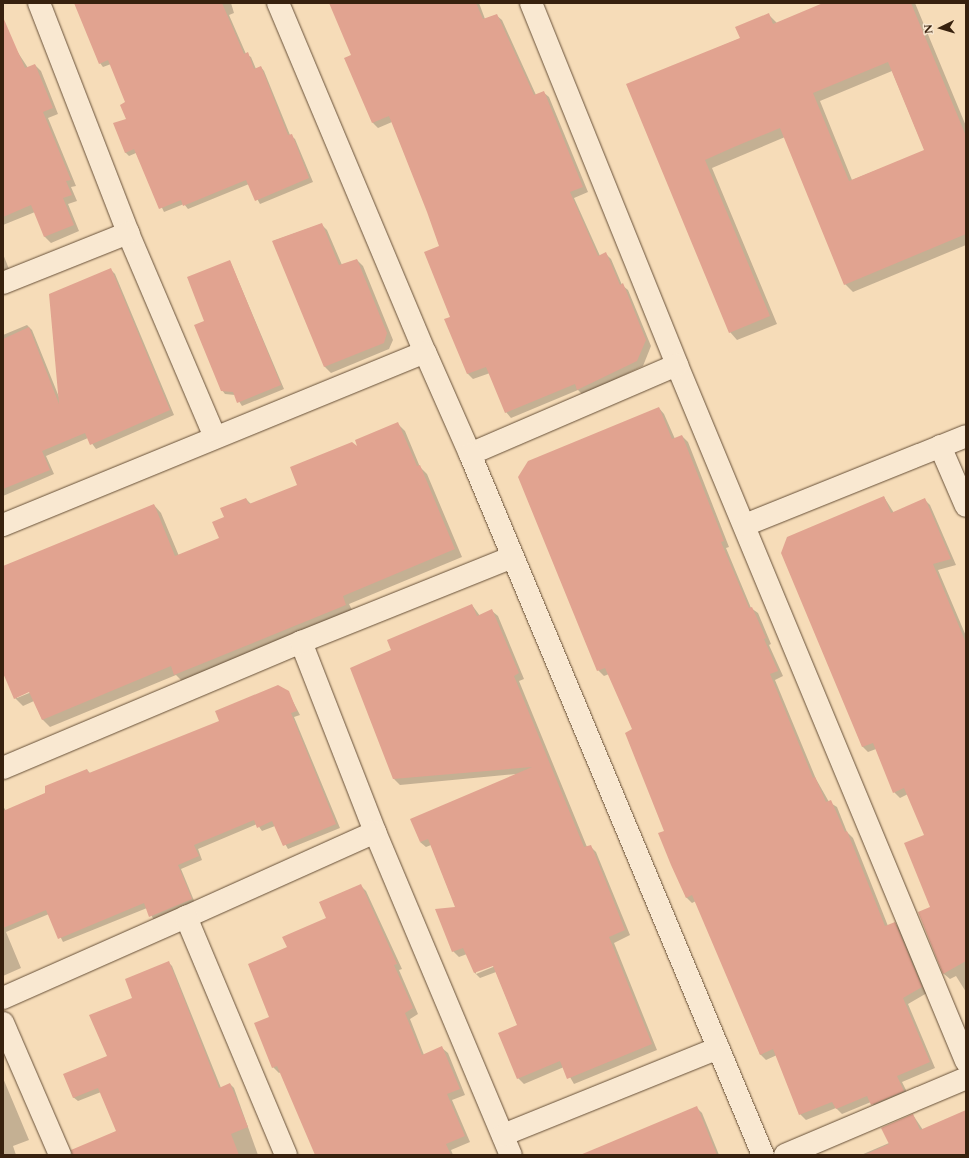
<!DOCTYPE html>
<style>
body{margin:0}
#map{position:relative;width:969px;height:1158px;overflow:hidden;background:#f6dcb8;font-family:Cardo,serif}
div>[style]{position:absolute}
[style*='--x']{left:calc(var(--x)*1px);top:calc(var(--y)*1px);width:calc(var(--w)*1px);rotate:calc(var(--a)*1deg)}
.shadow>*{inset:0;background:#0003}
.building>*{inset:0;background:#e1a390}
.roads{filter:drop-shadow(0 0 1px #675038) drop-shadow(0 0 1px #675038)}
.street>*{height:22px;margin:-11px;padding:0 11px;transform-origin:11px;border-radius:11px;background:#f9e8d1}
.secondary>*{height:22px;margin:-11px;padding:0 11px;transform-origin:11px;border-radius:11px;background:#f9e8d1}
span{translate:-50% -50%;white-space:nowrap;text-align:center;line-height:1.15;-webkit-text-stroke:4px #f9e8d1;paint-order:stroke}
.frame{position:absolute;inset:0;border:4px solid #37210e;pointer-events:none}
.north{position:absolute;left:921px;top:8px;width:40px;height:40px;-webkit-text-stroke:3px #f9e8d1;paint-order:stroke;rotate:265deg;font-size:11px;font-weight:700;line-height:16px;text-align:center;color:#37210e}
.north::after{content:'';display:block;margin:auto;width:14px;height:18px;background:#37210e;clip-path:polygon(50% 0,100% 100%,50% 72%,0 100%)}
</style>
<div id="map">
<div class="shadow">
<div style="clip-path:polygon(75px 3px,231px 3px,234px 13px,229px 15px,246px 54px,251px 57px,256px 69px,261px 67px,264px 71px,290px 135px,295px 139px,313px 182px,260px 204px,249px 184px,188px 209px,184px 204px,164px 212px,136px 153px,129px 156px,125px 152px,127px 103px,111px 64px,103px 67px,100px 63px)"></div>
<div style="clip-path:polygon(330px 3px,479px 3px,485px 19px,496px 15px,502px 20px,536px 95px,543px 92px,549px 97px,588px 192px,574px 198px,600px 256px,606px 254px,611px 259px,622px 285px,628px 290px,651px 346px,643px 366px,583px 395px,578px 390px,511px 418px,506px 412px,490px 373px,473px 379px,468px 374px,446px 320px,451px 317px,440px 247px,428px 212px,392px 122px,378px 128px,373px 123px,353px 56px)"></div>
<div style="clip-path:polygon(evenodd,826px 3px,915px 3px,966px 126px,966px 245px,853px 292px,845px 284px,785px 137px,712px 168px,777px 324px,737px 340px,730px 332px,628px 85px,741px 38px,768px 14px,777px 23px,826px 3px,892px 71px,925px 151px,852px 180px,820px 101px,892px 71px)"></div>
<div style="clip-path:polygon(17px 51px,28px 68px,35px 65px,41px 71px,58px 114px,48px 118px,76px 186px,71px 187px,77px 201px,68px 204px,79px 231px,51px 243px,45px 237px,35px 212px,3px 225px,3px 56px)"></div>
<div style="clip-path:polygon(321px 224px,327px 230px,342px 265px,357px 260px,363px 266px,393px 340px,389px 349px,331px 373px,325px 367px,273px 241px)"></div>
<div style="clip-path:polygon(3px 254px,11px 274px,3px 278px)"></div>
<div style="clip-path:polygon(230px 261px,284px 389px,242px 406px,235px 395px,225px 394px,222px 390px,206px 321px)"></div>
<div style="clip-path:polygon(111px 270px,115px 274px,174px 415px,96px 449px,88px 438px,46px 456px,54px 474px,3px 496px,3px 335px,27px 325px,32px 330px,59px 397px)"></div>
<div style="clip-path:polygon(659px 408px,664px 414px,675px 439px,682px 436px,688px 442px,729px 547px,726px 548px,751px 608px,758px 613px,771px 644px,769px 645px,783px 676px,775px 680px,816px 779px,829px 802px,837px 807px,847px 832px,853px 838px,888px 926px,895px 923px,900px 929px,927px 993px,908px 1004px,935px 1068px,902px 1082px,909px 1096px,878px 1110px,871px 1102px,842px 1114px,836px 1108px,806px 1120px,800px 1114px,777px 1055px,766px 1060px,760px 1054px,696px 901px,692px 903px,686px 897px,633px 730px,609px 674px,604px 676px,598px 670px)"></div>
<div style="clip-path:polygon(evenodd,398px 424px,405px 431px,420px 467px,427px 474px,462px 557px,349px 604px,353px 612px,183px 682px,176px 675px,50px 727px,42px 719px,34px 701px,23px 706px,15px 698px,3px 672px,3px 567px,154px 505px,161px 513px,179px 556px,220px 539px,225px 518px,246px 499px,251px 504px,298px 486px,398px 424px,33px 689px,34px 691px,17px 698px,17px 696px,33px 689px)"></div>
<div style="clip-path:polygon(884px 497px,894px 513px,924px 499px,930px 505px,956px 565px,938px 570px,966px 636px,966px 992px,956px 976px,950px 979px,944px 974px,919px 913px,932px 908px,925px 835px,908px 794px,900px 798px,894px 792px,876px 749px,868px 752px,862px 746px)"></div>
<div style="clip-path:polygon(evenodd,472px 605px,480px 616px,492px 611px,498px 616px,524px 679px,519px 681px,587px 847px,590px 846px,596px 852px,630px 935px,614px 943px,657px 1050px,574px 1084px,564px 1067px,524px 1084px,518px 1078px,518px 1026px,496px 972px,480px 978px,475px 973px,467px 954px,459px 957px,453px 951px,456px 908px,431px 845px,426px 847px,420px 842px,516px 774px,400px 785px,394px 779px,392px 651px,472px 605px,497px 963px,498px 965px,476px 974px,476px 971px,497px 963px)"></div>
<div style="clip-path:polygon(288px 692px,300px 715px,294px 717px,340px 828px,288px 849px,275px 826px,262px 831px,257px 824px,198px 849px,202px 860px,181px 869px,195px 903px,154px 920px,147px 908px,63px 942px,49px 914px,6px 932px,21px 968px,3px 976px,3px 806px,6px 811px,47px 794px,87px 770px,91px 774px,177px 741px)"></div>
<div style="clip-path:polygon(361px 886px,366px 891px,402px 969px,399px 970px,418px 1014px,410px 1019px,424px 1055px,442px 1048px,448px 1053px,465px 1095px,452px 1100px,470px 1142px,451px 1150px,453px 1155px,316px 1155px,281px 1072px,279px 1073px,273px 1067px,271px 1017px,288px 948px,327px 919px)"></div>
<div style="clip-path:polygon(168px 962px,172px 966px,221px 1088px,230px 1084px,234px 1088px,258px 1155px,84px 1155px,117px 1131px,101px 1092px,78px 1101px,73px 1097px,108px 1056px,134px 998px)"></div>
<div style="clip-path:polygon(3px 1078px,29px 1140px,13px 1146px,16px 1155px,3px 1155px)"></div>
<div style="clip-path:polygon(696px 1107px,702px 1113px,719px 1155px,597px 1155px)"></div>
<div style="clip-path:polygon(913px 1115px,923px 1130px,966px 1117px,966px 1155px,861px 1155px,889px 1143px)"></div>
</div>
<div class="building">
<div style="clip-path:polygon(74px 3px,222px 3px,244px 54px,248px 52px,254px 69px,261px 66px,288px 135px,292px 134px,309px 178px,255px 201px,246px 180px,183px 206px,181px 200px,159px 209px,134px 149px,125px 153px,113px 123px,126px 119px,120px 105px,125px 102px,108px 60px,99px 64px)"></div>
<div style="clip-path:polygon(329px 3px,476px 3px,483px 19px,497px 14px,534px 95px,544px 91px,583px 187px,570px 192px,598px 256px,606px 252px,620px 285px,623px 283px,646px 340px,637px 361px,577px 390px,575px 384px,505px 413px,486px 367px,467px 374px,444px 319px,450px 317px,424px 252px,439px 246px,427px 212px,389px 116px,372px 123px,344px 58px,351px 55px)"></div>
<div style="clip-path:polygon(evenodd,823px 3px,911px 3px,966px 136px,966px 234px,844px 285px,780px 128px,734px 147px,705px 160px,770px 316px,729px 333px,626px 84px,740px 38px,735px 27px,769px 13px,773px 24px,823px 3px,888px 62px,924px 150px,849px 181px,813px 93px,888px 62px)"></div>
<div style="clip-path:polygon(3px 17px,25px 68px,35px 64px,53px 108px,43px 112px,71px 180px,66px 181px,72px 195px,63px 198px,74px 225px,44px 237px,31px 205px,3px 217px)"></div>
<div style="clip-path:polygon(322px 223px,339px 265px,357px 259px,387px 333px,384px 343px,324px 367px,272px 241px)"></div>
<div style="clip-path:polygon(230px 260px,281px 385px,237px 403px,233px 392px,221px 391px,194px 325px,204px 321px,187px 277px)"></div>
<div style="clip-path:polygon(111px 268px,170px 410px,90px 445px,85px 433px,42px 451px,50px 470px,3px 489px,3px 339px,29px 327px,59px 404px,49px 294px)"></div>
<div style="clip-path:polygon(659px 407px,672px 439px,682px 435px,724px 541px,721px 542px,749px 608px,752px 607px,766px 638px,764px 639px,778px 671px,770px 674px,813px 778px,815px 777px,826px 802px,831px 800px,845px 832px,847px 831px,885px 926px,895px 922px,922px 987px,903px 998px,930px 1062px,897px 1076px,904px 1091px,871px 1105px,867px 1096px,836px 1109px,832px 1102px,799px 1115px,773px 1049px,760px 1055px,692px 895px,686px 898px,671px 865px,658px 833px,664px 831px,625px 733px,632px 729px,605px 668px,597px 671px,518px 477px,528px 461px)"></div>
<div style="clip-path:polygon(398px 422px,417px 466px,420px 465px,455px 549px,343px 596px,346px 605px,174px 675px,171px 666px,42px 720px,29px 692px,14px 699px,3px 673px,3px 566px,154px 504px,175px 556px,219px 538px,212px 522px,224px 517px,220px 508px,246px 498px,249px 504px,297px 485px,290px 467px,352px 442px,357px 446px,355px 440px)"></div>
<div style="clip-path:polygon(884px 496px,891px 513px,925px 498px,951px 559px,933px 564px,966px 643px,966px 961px,943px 974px,918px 912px,930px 907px,904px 843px,924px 835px,904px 788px,893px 793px,873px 743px,862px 747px,781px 553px,787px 537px)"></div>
<div style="clip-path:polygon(472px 604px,477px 616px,492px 609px,519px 673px,514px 676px,584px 847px,591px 845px,608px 887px,625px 930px,609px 937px,652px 1044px,567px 1079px,560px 1061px,517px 1079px,498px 1033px,517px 1025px,493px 966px,474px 973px,463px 948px,452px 952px,435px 909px,455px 907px,428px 839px,420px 842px,410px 819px,532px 767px,393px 779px,350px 668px,391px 650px,387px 640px)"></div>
<div style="clip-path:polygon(278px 685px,289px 691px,297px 711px,291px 713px,336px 824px,283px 846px,272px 821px,257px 828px,254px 820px,194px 845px,199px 856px,178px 865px,192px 899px,149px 917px,144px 903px,58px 939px,46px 910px,3px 928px,3px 811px,45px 793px,45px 786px,87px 769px,89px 773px,219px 721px,215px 711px)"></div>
<div style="clip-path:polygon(361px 884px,397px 964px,394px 965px,413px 1008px,405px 1013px,422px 1055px,442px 1046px,460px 1089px,447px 1094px,465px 1136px,446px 1144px,451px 1155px,315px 1155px,277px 1066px,272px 1068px,254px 1023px,269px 1017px,248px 964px,287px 947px,282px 937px,326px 918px,319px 902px)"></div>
<div style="clip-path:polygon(169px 961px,219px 1088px,230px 1083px,248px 1127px,231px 1134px,239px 1155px,72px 1155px,71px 1150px,116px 1131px,98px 1088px,73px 1098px,63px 1074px,107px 1056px,89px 1015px,132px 998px,125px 979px)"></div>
<div style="clip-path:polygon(697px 1106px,717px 1155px,580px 1155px)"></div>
<div style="clip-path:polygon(966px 1110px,966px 1155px,864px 1155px,889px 1144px,881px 1128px,913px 1114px,920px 1130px)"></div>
</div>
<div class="roads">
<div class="street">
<div style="--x:39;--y:3;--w:247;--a:68.8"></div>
<div style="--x:128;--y:233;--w:222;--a:66.9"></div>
<div style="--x:531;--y:3;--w:390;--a:68"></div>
<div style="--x:677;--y:365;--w:754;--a:67.45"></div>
<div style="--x:3;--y:283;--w:135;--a:-21.8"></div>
<div style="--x:940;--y:446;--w:65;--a:66.6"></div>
<div style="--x:470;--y:454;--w:225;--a:-23.3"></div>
<div style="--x:745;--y:525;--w:238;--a:-21.9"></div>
<div style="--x:301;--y:642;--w:204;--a:68.7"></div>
<div style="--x:375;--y:832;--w:350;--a:67.2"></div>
<div style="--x:3;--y:768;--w:324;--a:-22.9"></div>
<div style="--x:301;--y:642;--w:227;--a:-21.9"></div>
<div style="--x:186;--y:917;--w:207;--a:-24.2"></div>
<div style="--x:3;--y:998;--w:200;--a:-23.9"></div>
<div style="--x:186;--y:917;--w:258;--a:67.2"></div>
<div style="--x:3;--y:1023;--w:144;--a:66.6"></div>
<div style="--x:503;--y:1135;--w:232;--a:-22"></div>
<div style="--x:785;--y:1155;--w:197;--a:-23"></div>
</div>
<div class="secondary">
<div style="--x:278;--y:3;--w:379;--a:67.2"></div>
<div style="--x:425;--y:352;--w:111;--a:66.2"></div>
<div style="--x:470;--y:454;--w:760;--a:67.32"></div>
<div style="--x:3;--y:525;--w:456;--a:-22.3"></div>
</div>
</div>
<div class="frame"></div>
<div class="north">N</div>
</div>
